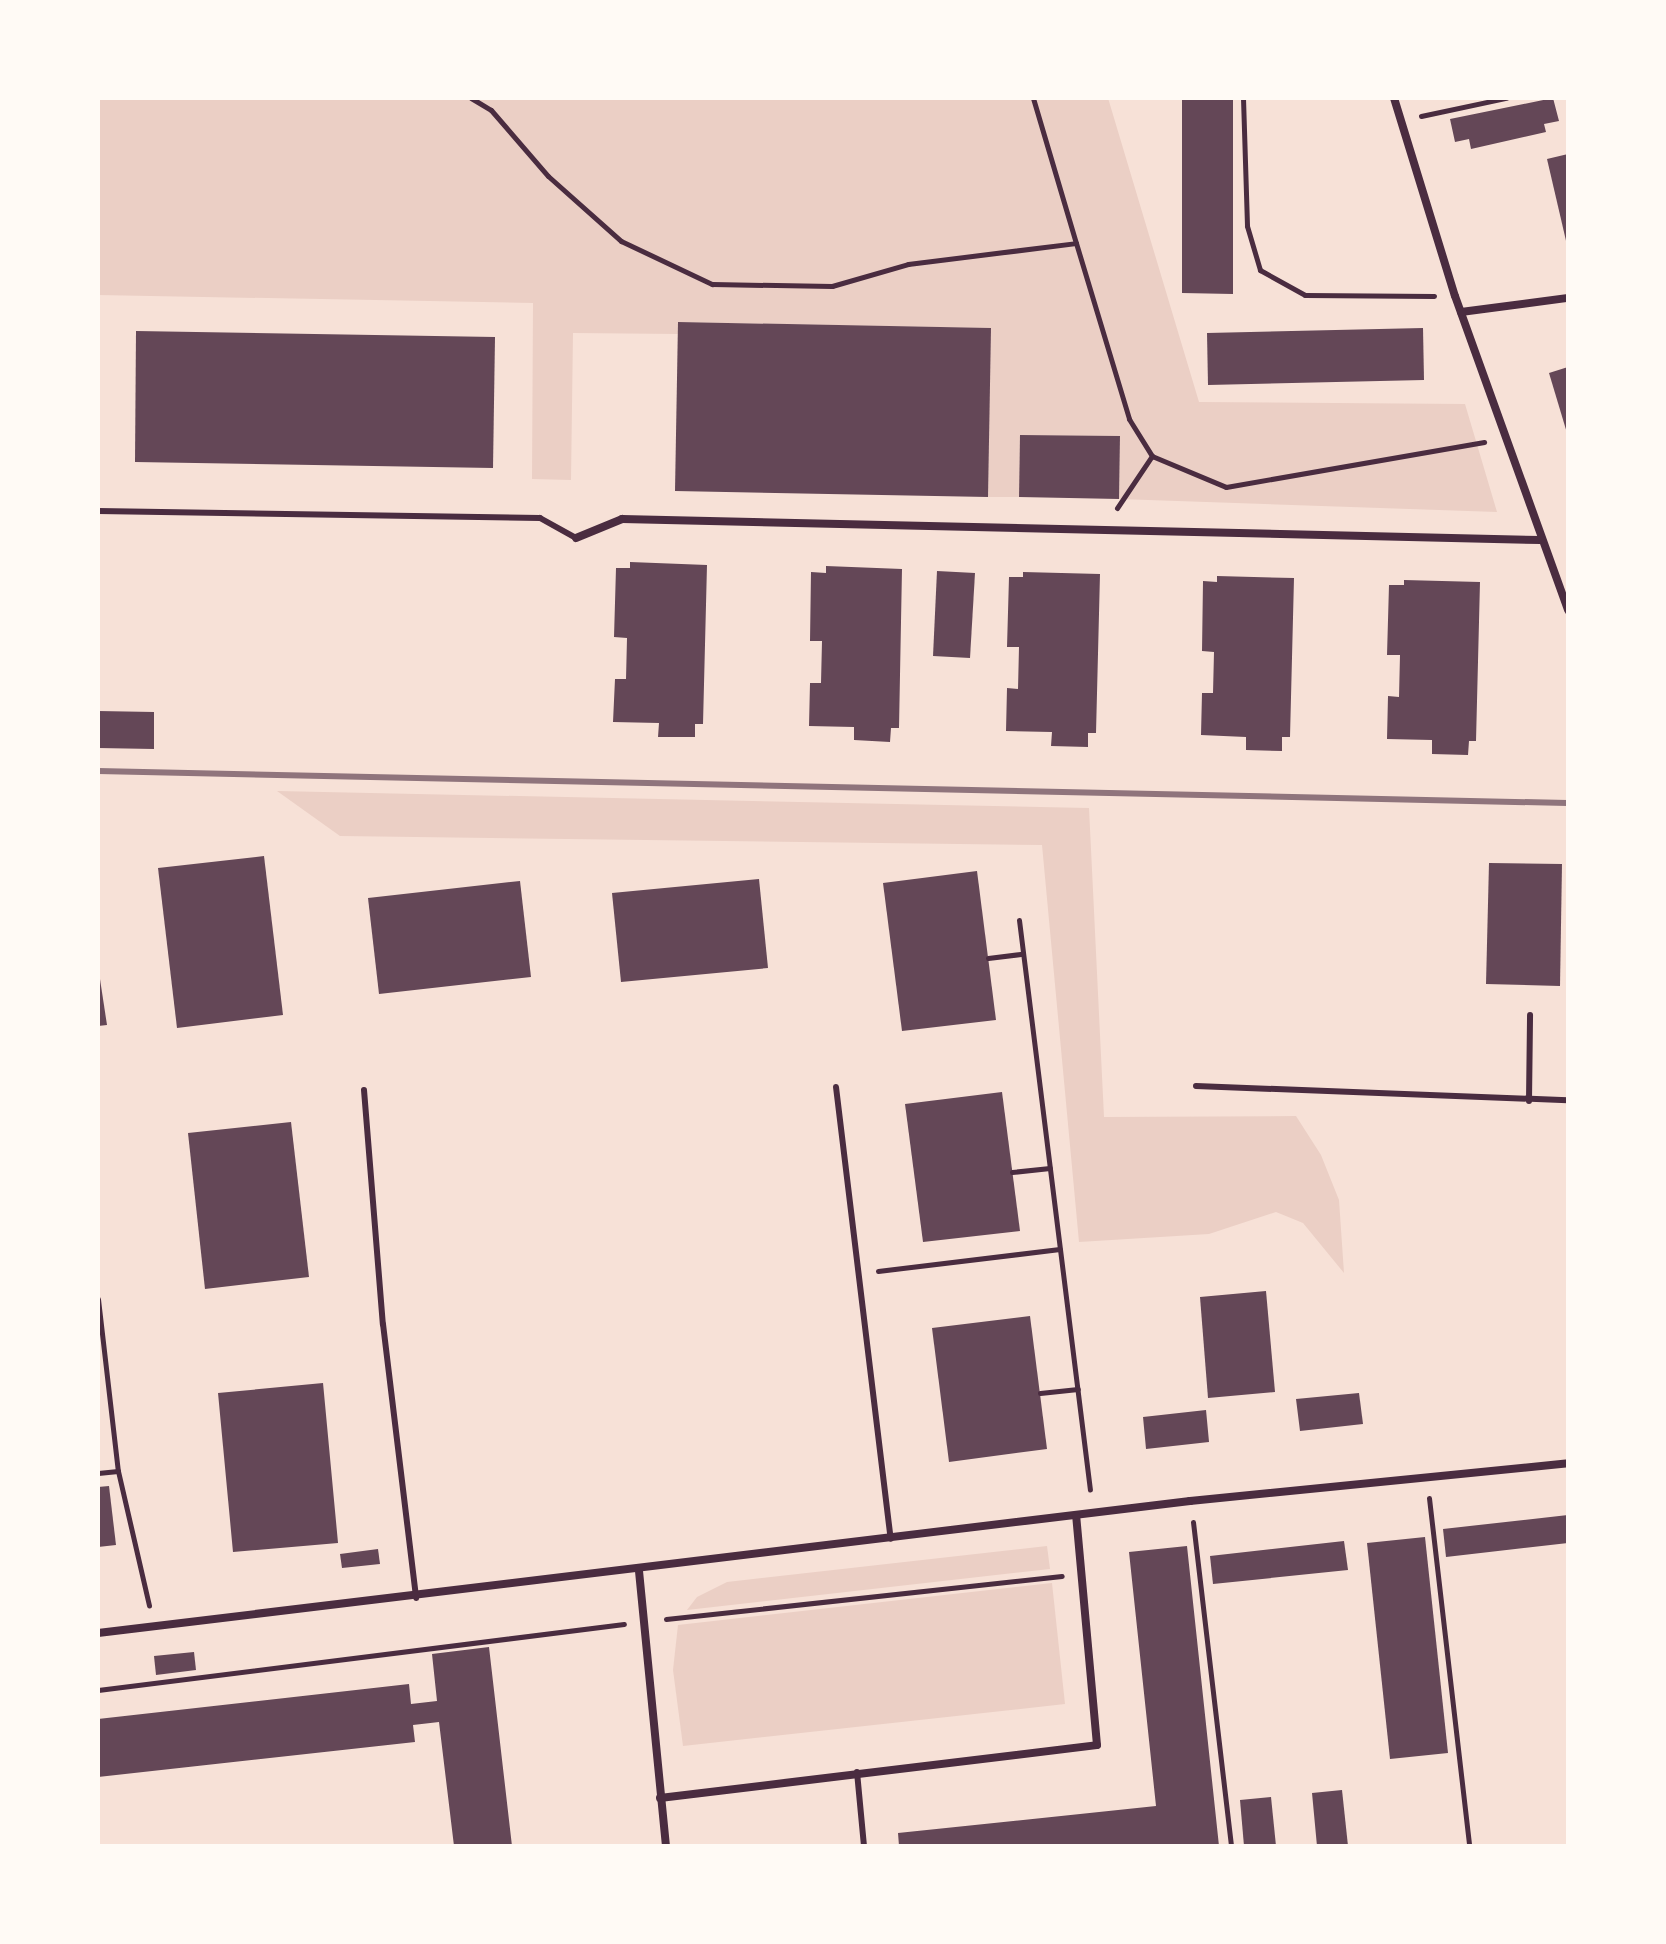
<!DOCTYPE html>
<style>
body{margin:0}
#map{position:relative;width:1666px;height:1944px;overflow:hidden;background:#f7e1d7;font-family:Inter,sans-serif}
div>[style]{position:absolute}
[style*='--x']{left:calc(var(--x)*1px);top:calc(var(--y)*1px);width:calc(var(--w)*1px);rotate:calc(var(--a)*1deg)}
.green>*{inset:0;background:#ebcfc5}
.building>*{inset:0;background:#644757}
.path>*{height:5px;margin:-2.5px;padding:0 2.5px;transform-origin:2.5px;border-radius:2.5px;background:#4a2c40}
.service>*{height:6px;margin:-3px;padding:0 3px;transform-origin:3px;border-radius:3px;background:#4a2c40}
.minor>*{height:8px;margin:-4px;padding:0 4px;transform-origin:4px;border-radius:4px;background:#4a2c40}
.rail>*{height:6px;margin:-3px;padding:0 3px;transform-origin:3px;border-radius:3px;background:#8f747c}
span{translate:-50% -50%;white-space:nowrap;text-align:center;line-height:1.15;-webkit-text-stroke:6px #fffaf5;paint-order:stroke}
.frame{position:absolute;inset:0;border:100px solid #fffaf5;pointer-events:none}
</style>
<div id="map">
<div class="green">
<div style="clip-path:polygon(98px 98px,1108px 98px,1199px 402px,1465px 404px,1497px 512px,1119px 499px,1120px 436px,1020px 435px,1019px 497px,988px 497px,990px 328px,679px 322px,678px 334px,573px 333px,571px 480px,532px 479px,533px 303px,98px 295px)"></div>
<div style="clip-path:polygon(277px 791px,1089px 808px,1104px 1117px,1296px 1116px,1321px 1155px,1339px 1200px,1344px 1273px,1303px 1223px,1276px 1212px,1209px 1234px,1079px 1242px,1042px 845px,340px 836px)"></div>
<div style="clip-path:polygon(1047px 1546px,1050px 1569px,687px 1610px,697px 1597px,727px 1582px)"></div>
<div style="clip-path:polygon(1052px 1583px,1065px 1704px,683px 1746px,673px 1670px,678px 1625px)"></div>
</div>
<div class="building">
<div style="clip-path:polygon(1182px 98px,1233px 98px,1233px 294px,1182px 293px)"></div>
<div style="clip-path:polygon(1553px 98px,1559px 121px,1544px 124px,1546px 132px,1471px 149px,1469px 139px,1455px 142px,1450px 119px)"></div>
<div style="clip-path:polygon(1568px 154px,1568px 245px,1567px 245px,1547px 159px)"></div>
<div style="clip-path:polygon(678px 322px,991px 328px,988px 497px,675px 491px)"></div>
<div style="clip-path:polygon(1423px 328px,1424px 380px,1208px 385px,1207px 333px)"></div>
<div style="clip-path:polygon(136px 331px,495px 337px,493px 468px,135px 462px)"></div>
<div style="clip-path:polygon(1568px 367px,1568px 432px,1567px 433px,1549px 373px)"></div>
<div style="clip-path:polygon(1020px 435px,1120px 436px,1119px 499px,1019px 497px)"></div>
<div style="clip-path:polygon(630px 562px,707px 565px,703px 724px,695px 724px,695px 737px,658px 737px,659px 723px,613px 722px,615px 679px,626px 679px,627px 638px,614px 637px,616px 568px,630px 568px)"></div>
<div style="clip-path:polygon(826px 566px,902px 569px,899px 728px,891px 728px,890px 742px,854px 740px,854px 727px,809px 726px,810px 683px,821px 683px,822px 641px,810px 641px,811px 572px,826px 573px)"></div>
<div style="clip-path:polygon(937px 571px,975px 573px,970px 658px,933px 656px)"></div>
<div style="clip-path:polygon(1023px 572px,1100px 574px,1096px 733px,1088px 733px,1088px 747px,1051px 746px,1052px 732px,1006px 731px,1007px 688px,1018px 689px,1019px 647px,1007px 647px,1009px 577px,1023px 577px)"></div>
<div style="clip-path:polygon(1217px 576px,1294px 578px,1290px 737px,1282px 737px,1282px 751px,1246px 750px,1246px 737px,1201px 735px,1202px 693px,1213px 693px,1214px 652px,1202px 651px,1203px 581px,1217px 582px)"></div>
<div style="clip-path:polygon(1404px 580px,1480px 582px,1476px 741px,1469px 741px,1468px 755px,1432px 754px,1432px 740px,1387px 739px,1388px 696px,1399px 697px,1400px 655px,1387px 655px,1389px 585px,1404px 585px)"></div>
<div style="clip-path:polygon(98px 711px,154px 712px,154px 749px,98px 748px)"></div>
<div style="clip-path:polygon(264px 856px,283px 1015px,177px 1028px,158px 868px)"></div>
<div style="clip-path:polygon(1489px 863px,1562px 864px,1560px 986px,1486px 984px)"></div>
<div style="clip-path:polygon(977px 871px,996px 1020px,902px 1031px,883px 883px)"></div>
<div style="clip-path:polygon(759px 879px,768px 968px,621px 982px,612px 893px)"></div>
<div style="clip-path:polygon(520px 881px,531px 977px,379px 994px,368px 898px)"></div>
<div style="clip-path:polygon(98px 966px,107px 1025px,98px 1026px)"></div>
<div style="clip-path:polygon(1002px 1092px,1020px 1231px,923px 1242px,905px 1104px)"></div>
<div style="clip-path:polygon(291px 1122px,309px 1277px,205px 1289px,188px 1133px)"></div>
<div style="clip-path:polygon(1266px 1291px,1275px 1392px,1208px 1398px,1200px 1297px)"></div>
<div style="clip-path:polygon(1030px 1316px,1047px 1449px,949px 1462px,932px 1328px)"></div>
<div style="clip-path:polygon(323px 1383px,338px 1543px,233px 1552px,218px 1393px)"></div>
<div style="clip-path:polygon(1359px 1393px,1363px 1424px,1300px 1431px,1296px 1399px)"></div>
<div style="clip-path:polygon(1206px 1410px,1209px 1442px,1146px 1449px,1143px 1417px)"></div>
<div style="clip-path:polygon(109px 1486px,116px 1545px,98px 1547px,98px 1487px)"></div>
<div style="clip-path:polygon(1568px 1515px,1568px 1543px,1446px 1557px,1443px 1529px)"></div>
<div style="clip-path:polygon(1425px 1537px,1448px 1753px,1390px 1759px,1367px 1543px)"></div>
<div style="clip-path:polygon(1344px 1541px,1348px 1570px,1213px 1584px,1210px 1556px)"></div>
<div style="clip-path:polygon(1187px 1546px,1219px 1846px,899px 1846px,898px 1833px,1156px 1806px,1129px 1552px)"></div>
<div style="clip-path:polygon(378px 1549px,380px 1564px,342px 1568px,340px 1554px)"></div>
<div style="clip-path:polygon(489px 1647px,512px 1846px,454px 1846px,439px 1722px,413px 1725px,415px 1742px,98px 1777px,98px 1719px,409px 1684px,411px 1704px,437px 1701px,432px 1654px)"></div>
<div style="clip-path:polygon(194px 1652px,196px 1670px,156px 1675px,154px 1656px)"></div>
<div style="clip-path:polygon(1342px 1790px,1348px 1846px,1317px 1846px,1312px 1793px)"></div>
<div style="clip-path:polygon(1271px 1797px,1276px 1846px,1244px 1846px,1240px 1800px)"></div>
</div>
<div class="path">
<div style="--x:471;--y:98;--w:23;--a:31"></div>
<div style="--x:491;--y:110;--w:87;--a:49.2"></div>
<div style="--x:548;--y:176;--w:98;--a:41.7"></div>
<div style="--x:621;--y:241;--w:101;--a:25.3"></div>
<div style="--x:712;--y:284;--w:120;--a:1"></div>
<div style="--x:832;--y:286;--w:79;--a:-16.1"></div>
<div style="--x:908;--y:264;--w:169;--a:-7.1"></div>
<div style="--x:1076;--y:243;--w:184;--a:73.2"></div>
<div style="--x:1129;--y:419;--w:44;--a:58.1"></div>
<div style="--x:1152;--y:456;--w:80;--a:22.7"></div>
<div style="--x:1226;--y:487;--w:262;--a:-9.9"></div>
<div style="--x:1033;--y:98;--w:151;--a:73.5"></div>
<div style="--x:1243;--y:98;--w:128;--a:88.2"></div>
<div style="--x:1247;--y:226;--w:46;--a:73.5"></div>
<div style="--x:1260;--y:270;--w:51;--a:29.1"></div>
<div style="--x:1305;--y:295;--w:129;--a:0.4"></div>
<div style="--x:1421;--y:116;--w:87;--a:-12"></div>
<div style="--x:1117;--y:508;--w:63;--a:-56.1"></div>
<div style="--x:1019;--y:920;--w:574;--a:82.9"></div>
<div style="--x:988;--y:958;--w:35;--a:-7"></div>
<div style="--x:1012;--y:1172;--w:38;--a:-6"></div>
<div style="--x:878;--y:1271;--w:183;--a:-6.9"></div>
<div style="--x:98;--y:1299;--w:173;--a:83.4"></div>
<div style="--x:118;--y:1471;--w:138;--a:77"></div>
<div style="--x:1040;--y:1393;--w:38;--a:-6"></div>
<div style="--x:98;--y:1473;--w:20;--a:-6"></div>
<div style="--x:1429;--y:1498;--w:350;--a:83.4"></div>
<div style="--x:1193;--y:1522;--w:326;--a:83.3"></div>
<div style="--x:666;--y:1619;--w:398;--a:-6.2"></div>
<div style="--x:98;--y:1690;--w:530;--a:-7.15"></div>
</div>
<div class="service">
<div style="--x:98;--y:511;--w:442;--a:0.9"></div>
<div style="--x:540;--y:518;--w:41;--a:29.1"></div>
<div style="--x:1196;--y:1086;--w:372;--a:2.2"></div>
<div style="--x:836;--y:1087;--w:455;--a:83.1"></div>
<div style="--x:364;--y:1090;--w:235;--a:85.4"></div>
<div style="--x:383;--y:1324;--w:276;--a:83.1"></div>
<div style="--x:1529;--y:1101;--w:86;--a:-89.3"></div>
<div style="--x:857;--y:1772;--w:74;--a:84.6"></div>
</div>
<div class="minor">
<div style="--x:1394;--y:98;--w:207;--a:72.9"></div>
<div style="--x:1455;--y:296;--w:334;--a:70.2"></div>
<div style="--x:1461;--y:312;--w:108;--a:-7.5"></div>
<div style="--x:576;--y:538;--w:50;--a:-22.4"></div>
<div style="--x:622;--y:519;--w:919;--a:1.31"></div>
<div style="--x:639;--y:1571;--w:276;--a:84.4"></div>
<div style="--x:98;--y:1633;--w:1100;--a:-6.89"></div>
<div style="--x:1190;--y:1501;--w:380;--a:-5.7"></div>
<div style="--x:660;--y:1798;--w:440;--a:-6.9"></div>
<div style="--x:1097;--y:1745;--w:230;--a:-95.2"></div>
</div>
<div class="rail">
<div style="--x:98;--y:771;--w:1470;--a:1.25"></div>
</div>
<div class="frame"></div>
</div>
